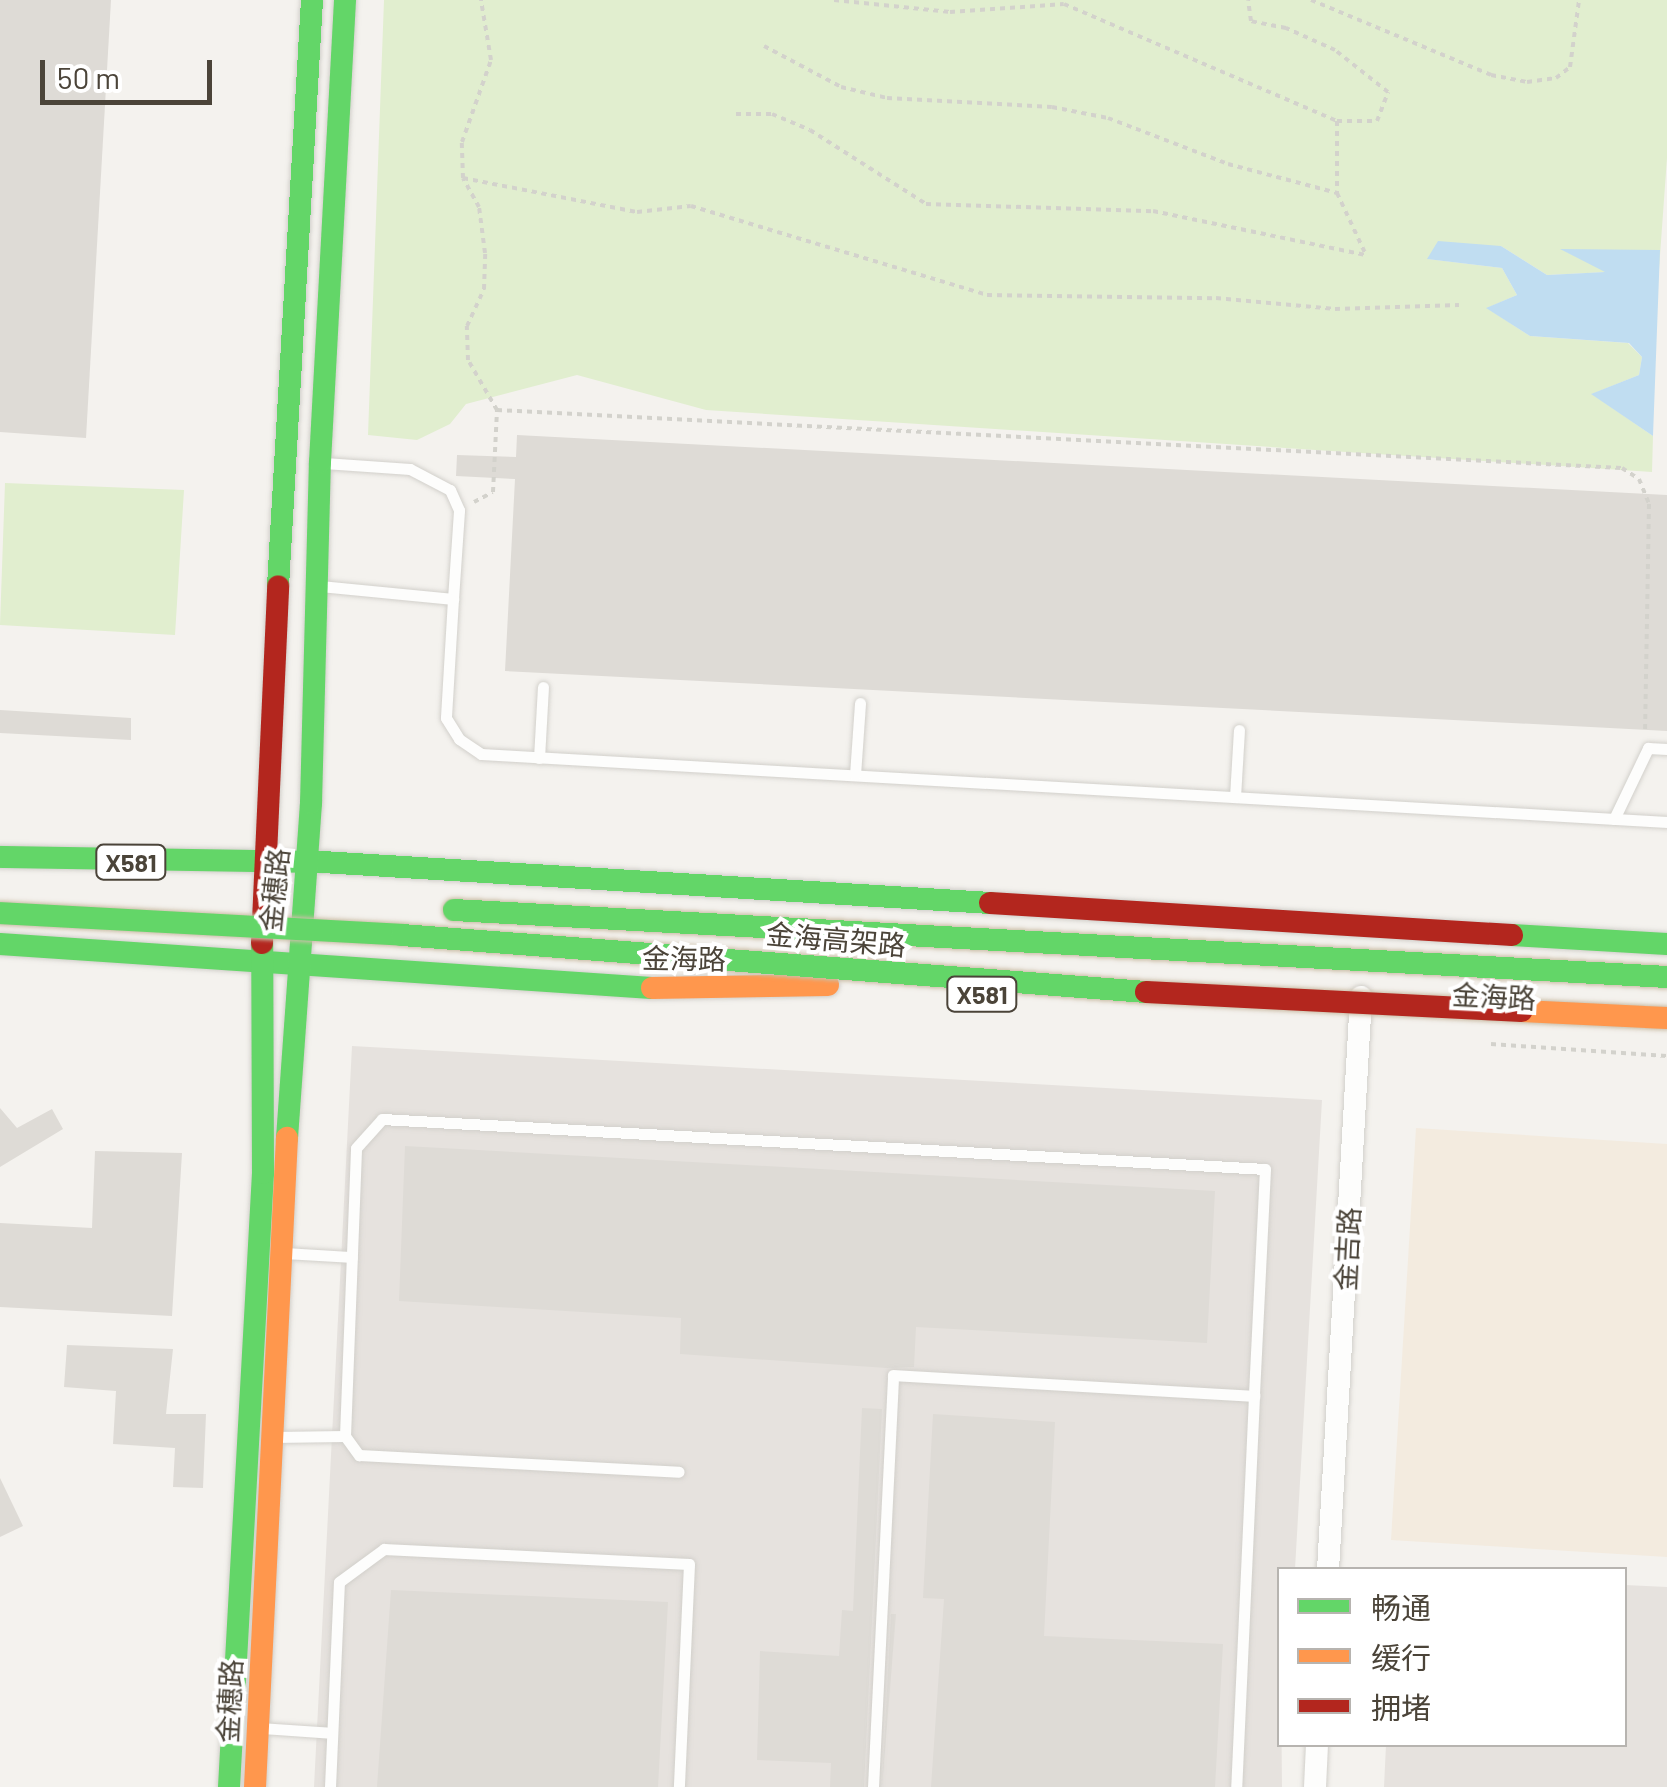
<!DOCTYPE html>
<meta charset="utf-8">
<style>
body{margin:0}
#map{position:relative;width:1667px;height:1787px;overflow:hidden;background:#f4f2ee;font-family:Barlow,"Noto Sans SC",sans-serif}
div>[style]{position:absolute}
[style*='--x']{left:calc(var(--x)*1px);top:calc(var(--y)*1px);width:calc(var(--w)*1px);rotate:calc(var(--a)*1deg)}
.commercial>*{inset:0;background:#f3ebdf}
.industrial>*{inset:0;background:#e6e2de}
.green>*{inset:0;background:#e1eecf}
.water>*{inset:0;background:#c0ddf1}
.building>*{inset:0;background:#dedbd6}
.path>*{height:4px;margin-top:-2px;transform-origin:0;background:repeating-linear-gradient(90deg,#d3d2cc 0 5px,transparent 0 10px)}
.roads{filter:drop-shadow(0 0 2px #d2d0cb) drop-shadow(0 0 2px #d2d0cb)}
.lane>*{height:11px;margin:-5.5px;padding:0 5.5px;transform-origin:5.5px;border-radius:5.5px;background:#fdfdfc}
.street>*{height:22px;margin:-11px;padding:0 11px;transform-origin:11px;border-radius:11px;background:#fdfdfc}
.fast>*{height:22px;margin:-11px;padding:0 11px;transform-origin:11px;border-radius:11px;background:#63d668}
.slow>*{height:22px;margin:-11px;padding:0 11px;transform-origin:11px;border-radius:11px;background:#ff974d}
.jam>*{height:22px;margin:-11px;padding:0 11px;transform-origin:11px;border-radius:11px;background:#b3261e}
.bridges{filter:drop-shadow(0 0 2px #ccbfa9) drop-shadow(0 0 2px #ccbfa9)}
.fast-bridge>*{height:22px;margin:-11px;padding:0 11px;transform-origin:11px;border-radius:11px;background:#63d668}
.slow-bridge>*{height:22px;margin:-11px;padding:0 11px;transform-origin:11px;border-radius:11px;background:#ff974d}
.jam-bridge>*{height:22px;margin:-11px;padding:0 11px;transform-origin:11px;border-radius:11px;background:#b3261e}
span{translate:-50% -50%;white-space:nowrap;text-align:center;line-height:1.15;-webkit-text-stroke:8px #fff;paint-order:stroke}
.shield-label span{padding:2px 8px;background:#fff;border:2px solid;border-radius:8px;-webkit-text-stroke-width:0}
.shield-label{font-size:25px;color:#4b4439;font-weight:700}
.street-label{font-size:28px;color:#4b4439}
.legend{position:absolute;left:1277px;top:1567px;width:350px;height:180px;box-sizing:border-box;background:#fff;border:2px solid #b7b4b0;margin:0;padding:12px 18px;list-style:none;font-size:30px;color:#4b4439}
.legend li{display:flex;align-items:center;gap:20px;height:50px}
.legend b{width:50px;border:2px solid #b7b4b0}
.scale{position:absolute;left:40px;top:60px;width:172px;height:45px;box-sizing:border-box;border:5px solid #4b4439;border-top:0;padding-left:12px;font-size:30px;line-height:35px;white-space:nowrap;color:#4b4439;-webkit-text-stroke:8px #fff;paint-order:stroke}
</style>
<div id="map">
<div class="commercial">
<div style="clip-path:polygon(1416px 1128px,1667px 1144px,1667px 1557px,1391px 1540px)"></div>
</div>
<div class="industrial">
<div style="clip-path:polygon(352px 1046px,1322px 1100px,1295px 1569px,1280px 1570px,1282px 1787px,314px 1787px)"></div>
<div style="clip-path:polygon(1625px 1585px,1667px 1587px,1667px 1787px,1384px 1787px,1386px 1745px,1624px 1744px)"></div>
</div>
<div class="green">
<div style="clip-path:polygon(384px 0,1667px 0,1667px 158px,1658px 283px,1659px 250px,1563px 250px,1607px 272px,1547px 275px,1501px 246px,1428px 259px,1502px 268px,1517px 295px,1487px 308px,1530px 336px,1628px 343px,1642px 357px,1639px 375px,1592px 394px,1653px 436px,1652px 472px,706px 410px,577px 375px,466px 404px,450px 424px,417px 440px,368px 435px)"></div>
<div style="clip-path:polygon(5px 483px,184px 490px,175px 635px,0 625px)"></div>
</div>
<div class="water">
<div style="clip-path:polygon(1438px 241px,1501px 246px,1547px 275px,1605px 272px,1560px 249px,1660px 250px,1653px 436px,1591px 394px,1639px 375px,1642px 357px,1629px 343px,1530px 336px,1486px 308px,1517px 295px,1502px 268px,1427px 259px)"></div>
</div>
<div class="building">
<div style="clip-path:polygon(0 0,111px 0,86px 438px,0 432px)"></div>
<div style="clip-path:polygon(517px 435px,1667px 495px,1667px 731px,505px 671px,515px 479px,456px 476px,457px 455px,516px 457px)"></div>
<div style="clip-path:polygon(0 710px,131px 718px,131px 740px,0 733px)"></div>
<div style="clip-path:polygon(0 1108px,17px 1128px,52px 1109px,63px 1129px,0 1167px)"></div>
<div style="clip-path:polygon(405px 1146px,1215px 1191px,1207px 1343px,916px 1327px,914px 1367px,887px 1368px,680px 1354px,681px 1318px,399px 1301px)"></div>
<div style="clip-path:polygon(95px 1151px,182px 1153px,172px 1316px,0 1307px,0 1223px,92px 1228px)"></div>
<div style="clip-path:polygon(67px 1345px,173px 1349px,166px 1414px,206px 1414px,203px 1488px,173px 1487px,175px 1448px,113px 1444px,116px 1391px,64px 1387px)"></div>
<div style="clip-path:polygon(862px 1408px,882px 1409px,864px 1787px,830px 1787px,831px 1763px,757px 1760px,760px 1651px,839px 1656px,842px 1610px,853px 1611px)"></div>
<div style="clip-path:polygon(933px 1414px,1055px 1422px,1044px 1636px,1223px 1644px,1215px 1787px,931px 1787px,944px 1599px,923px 1598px)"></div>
<div style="clip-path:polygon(0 1478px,23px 1526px,0 1537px)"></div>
<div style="clip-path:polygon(391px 1590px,668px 1602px,658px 1787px,377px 1787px)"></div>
<div style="clip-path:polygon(891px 1614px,896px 1614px,882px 1787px)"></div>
</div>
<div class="path">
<div style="--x:834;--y:0;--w:117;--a:5.9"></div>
<div style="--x:950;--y:12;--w:114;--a:-4"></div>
<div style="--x:1064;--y:4;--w:297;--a:23.2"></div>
<div style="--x:1337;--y:121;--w:40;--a:0"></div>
<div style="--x:1377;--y:121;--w:31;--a:-69"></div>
<div style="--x:1388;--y:92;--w:68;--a:-141.6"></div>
<div style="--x:1335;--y:50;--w:54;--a:-155.8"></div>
<div style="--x:1286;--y:28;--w:36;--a:-169"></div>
<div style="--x:1251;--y:21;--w:21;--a:-98"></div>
<div style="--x:1311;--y:0;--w:195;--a:22.6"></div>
<div style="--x:1491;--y:75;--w:37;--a:11"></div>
<div style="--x:1527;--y:82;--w:29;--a:-8"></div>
<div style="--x:1556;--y:78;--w:18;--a:-38"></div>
<div style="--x:1570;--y:67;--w:68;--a:-82.3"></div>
<div style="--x:764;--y:46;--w:87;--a:28"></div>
<div style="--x:841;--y:87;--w:47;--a:13.4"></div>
<div style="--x:887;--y:98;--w:165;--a:3.1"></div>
<div style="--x:1052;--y:107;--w:57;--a:11.1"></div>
<div style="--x:1108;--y:118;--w:129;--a:21"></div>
<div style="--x:1228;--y:164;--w:113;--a:14.9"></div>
<div style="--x:736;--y:114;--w:36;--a:0"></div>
<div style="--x:772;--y:114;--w:41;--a:22.8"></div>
<div style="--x:810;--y:130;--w:138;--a:32.5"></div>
<div style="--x:926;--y:204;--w:227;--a:1.8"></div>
<div style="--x:1153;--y:211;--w:217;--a:11.7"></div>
<div style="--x:1337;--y:121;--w:72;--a:90"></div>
<div style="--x:1337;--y:193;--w:68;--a:64.9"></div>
<div style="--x:463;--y:178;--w:177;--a:11.1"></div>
<div style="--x:637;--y:212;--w:54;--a:-6.3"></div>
<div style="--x:691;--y:206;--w:309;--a:16.7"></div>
<div style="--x:987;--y:295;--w:229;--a:0.8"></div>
<div style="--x:1216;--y:298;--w:120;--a:5.3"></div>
<div style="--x:1335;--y:309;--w:124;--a:-1.8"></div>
<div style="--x:497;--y:410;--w:1126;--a:2.95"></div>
<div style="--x:1622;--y:468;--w:20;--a:33"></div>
<div style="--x:1639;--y:479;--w:27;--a:68"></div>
<div style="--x:1649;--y:504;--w:226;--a:91"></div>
<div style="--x:474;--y:502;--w:21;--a:-28"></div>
<div style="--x:493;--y:492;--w:82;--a:-87.2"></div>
<div style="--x:497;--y:410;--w:58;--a:-120.1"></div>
<div style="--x:468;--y:360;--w:34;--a:-92"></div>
<div style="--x:467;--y:326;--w:41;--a:-65.3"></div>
<div style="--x:484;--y:289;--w:36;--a:-88"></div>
<div style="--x:485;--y:253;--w:46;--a:-97.4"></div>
<div style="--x:479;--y:207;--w:33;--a:-119"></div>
<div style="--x:463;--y:178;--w:36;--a:-92"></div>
<div style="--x:462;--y:142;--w:87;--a:-70.5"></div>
<div style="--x:491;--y:60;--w:61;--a:-99.5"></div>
<div style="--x:1491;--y:1044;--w:176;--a:3.9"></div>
</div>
<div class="roads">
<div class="lane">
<div style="--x:320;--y:586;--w:134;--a:5.6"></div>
<div style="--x:453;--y:599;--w:89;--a:-86.1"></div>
<div style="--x:459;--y:510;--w:22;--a:-114"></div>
<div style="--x:450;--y:490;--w:45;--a:-152.3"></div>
<div style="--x:410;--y:469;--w:86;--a:-176"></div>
<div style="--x:453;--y:599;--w:119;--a:93.4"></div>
<div style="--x:446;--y:718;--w:25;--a:58"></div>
<div style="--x:459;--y:739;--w:27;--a:34"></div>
<div style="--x:481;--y:754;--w:1188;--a:3.28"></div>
<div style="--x:539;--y:758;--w:71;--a:-86.8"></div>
<div style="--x:855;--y:775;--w:72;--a:-86"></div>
<div style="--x:1235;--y:797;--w:67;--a:-86.6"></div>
<div style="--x:1614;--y:819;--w:79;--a:-64.4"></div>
<div style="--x:1648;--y:748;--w:19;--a:3"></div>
<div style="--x:286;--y:1253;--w:66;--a:3.5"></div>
<div style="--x:345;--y:1436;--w:24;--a:54"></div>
<div style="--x:359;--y:1455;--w:320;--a:3"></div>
<div style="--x:273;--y:1437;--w:72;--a:-0.8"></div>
<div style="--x:345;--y:1436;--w:288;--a:-87.8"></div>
<div style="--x:356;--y:1148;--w:39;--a:-48"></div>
<div style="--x:382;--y:1119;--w:884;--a:3.24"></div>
<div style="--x:1265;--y:1169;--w:227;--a:92.8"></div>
<div style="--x:261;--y:1728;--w:71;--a:4"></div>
<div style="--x:330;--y:1787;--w:205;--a:-87.5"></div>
<div style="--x:339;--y:1582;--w:56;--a:-36.3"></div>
<div style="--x:384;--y:1549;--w:305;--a:2.8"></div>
<div style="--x:689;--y:1564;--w:223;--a:92.6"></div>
<div style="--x:873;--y:1787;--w:412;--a:-87.2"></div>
<div style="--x:893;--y:1375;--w:362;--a:3.3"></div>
<div style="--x:1254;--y:1396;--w:391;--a:92.6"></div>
</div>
<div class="street">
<div style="--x:1328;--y:1570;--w:574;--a:-86.7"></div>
<div style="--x:1315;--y:1787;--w:43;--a:-87.3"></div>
</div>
<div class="fast">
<div style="--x:278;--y:586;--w:587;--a:-86.68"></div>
<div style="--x:0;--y:857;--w:322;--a:0.9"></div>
<div style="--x:322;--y:862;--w:669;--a:3.51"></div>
<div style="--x:1512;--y:935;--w:155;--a:3.3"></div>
<div style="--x:0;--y:944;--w:653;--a:3.86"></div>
<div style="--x:287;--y:1138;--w:336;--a:-85.9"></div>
<div style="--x:311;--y:803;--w:341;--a:-88.5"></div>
<div style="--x:320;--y:462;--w:463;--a:-86.9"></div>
<div style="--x:229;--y:1787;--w:615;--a:-86.83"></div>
<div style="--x:263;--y:1173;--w:230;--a:-90.2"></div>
</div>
<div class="slow">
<div style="--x:652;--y:988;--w:176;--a:-1"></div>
<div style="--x:255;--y:1787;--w:650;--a:-87.18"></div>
</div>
<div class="jam">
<div style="--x:990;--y:903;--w:523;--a:3.51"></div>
<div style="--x:262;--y:943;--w:357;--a:-87.4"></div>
</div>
</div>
<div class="bridges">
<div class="fast-bridge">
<div style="--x:454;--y:910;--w:1215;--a:3.16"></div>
<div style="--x:0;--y:913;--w:403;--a:3.1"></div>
<div style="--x:402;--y:935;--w:746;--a:4.38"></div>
</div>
<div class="slow-bridge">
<div style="--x:1522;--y:1011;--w:145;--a:2.8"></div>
</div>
<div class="jam-bridge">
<div style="--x:1146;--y:992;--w:376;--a:2.9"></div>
</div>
</div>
<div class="shield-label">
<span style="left:131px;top:862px">X581</span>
<span style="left:982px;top:994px">X581</span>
</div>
<div class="street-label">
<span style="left:274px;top:890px;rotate:-84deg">金穗路</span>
<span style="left:836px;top:939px;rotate:5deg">金海高架路</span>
<span style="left:684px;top:958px;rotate:1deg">金海路</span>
<span style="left:1494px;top:996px;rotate:3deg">金海路</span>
<span style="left:1347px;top:1249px;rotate:-87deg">金吉路</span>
<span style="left:229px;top:1701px;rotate:-87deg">金穗路</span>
</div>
<ul class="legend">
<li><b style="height:12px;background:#63d668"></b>畅通</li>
<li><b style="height:12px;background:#ff974d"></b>缓行</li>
<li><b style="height:12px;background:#b3261e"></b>拥堵</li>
</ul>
<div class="scale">50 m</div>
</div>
